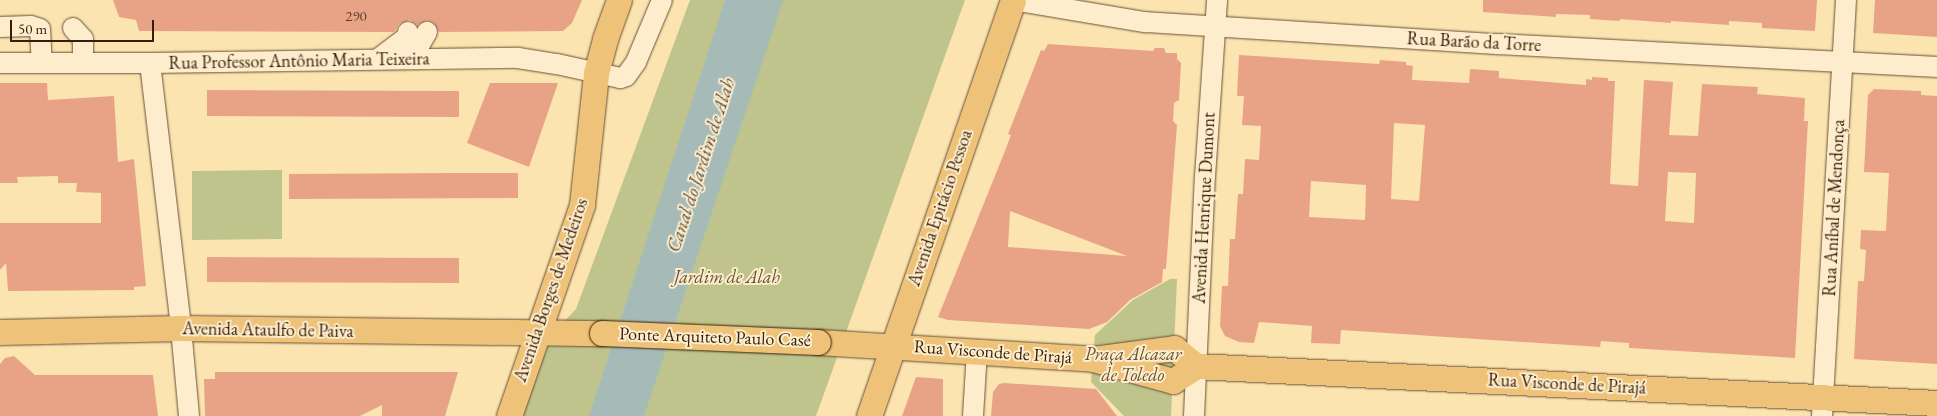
<!DOCTYPE html>
<meta charset="utf-8">
<style>
body{margin:0}
#map{position:relative;width:1937px;height:416px;overflow:hidden;background:#fce4b1;font-family:"EB Garamond",serif}
div>[style]{position:absolute}
[style*='--x']{left:calc(var(--x)*1px);top:calc(var(--y)*1px);width:calc(var(--w)*1px);rotate:calc(var(--a)*1deg)}
.green>*{inset:0;background:#bfc48c}
.water>*{inset:0;background:#a6bbb8}
.building>*{inset:0;background:#e8a387}
.roads{filter:drop-shadow(0 0 1px #685034) drop-shadow(0 0 1px #685034)}
.minor>*{height:20px;margin:-10px;padding:0 10px;transform-origin:10px;border-radius:10px;background:#fdedcc}
.major>*{height:25px;margin:-12.5px;padding:0 12.5px;transform-origin:12.5px;border-radius:12.5px;background:#eec278}
.bridges{filter:drop-shadow(0 0 1px #371e0a) drop-shadow(0 0 1px #371e0a)}
.major-bridge>*{height:25px;margin:-12.5px;padding:0 12.5px;transform-origin:12.5px;border-radius:12.5px;background:#eec278}
span{translate:-50% -50%;white-space:nowrap;text-align:center;line-height:1.15;-webkit-text-stroke:4px #fdedcc;paint-order:stroke}
.number-label{font-size:15px;color:#633f29}
.number-label span{-webkit-text-stroke-width:0}
.street-label{font-size:18px;color:#371e0a}
.park-label{font-size:18px;color:#605031;font-style:italic}
.water-label{font-size:19px;color:#584d3e;font-style:italic}
.scale{position:absolute;left:10px;top:20px;width:144px;height:22px;box-sizing:border-box;border:2px solid #371e0a;border-top:0;padding-left:6px;font-size:15px;line-height:18px;white-space:nowrap;color:#371e0a;-webkit-text-stroke:4px #fdedcc;paint-order:stroke}
</style>
<div id="map">
<div class="green">
<div style="clip-path:polygon(690px 0,965px 0,816px 416px,520px 416px,540px 347px,576px 309px)"></div>
<div style="clip-path:polygon(282px 170px,282px 239px,192px 240px,192px 171px)"></div>
<div style="clip-path:polygon(1170px 279px,1177px 279px,1171px 416px,1124px 416px,1091px 382px,1095px 335px,1133px 300px)"></div>
</div>
<div class="water">
<div style="clip-path:polygon(725px 0,783px 0,644px 416px,589px 416px)"></div>
</div>
<div class="building">
<div style="clip-path:polygon(113px 0,582px 0,572px 23px,563px 31px,439px 32px,433px 22px,427px 20px,417px 25px,410px 20px,399px 24px,394px 32px,139px 31px,136px 20px,119px 17px)"></div>
<div style="clip-path:polygon(1483px 0,1817px 0,1815px 31px,1762px 28px,1762px 23px,1729px 21px,1729px 25px,1671px 21px,1671px 23px,1620px 19px,1620px 21px,1590px 19px,1590px 15px,1556px 14px,1556px 17px,1483px 12px)"></div>
<div style="clip-path:polygon(1875px 0,1937px 0,1937px 37px,1873px 33px)"></div>
<div style="clip-path:polygon(evenodd,1048px 44px,1153px 51px,1155px 48px,1164px 48px,1166px 53px,1177px 53px,1177px 59px,1181px 63px,1179px 100px,1174px 103px,1173px 121px,1177px 125px,1166px 269px,1163px 269px,1162px 282px,1130px 300px,1107px 322px,1089px 329px,948px 320px,938px 317px,1005px 151px,1011px 135px,1008px 134px,1041px 50px,1044px 51px,1048px 44px,1010px 211px,1127px 256px,1008px 247px,1010px 211px)"></div>
<div style="clip-path:polygon(evenodd,1239px 55px,1379px 64px,1380px 60px,1406px 62px,1406px 65px,1413px 66px,1412px 80px,1469px 83px,1470px 69px,1499px 71px,1499px 78px,1586px 85px,1586px 79px,1592px 80px,1592px 77px,1608px 78px,1608px 81px,1615px 81px,1610px 184px,1638px 186px,1644px 80px,1673px 82px,1669px 135px,1698px 136px,1702px 84px,1758px 87px,1757px 94px,1805px 98px,1804px 121px,1808px 121px,1795px 358px,1629px 348px,1629px 343px,1601px 341px,1600px 347px,1341px 330px,1340px 344px,1311px 343px,1312px 326px,1259px 322px,1254px 343px,1239px 342px,1225px 336px,1220px 326px,1222px 286px,1228px 286px,1230px 239px,1235px 239px,1238px 194px,1243px 194px,1245px 159px,1259px 160px,1261px 126px,1242px 125px,1244px 96px,1237px 96px,1239px 55px,1394px 123px,1425px 125px,1419px 201px,1391px 199px,1394px 123px,1239px 55px,1668px 172px,1696px 173px,1694px 223px,1665px 221px,1668px 172px,1239px 55px,1311px 181px,1366px 185px,1365px 220px,1309px 217px,1311px 181px)"></div>
<div style="clip-path:polygon(0 83px,47px 83px,48px 100px,114px 96px,118px 162px,134px 159px,146px 286px,134px 287px,134px 290px,8px 291px,6px 263px,0 270px,0 223px,101px 223px,101px 193px,76px 192px,77px 183px,58px 183px,58px 176px,17px 177px,18px 183px,0 183px)"></div>
<div style="clip-path:polygon(490px 83px,558px 83px,529px 167px,467px 143px)"></div>
<div style="clip-path:polygon(1874px 89px,1921px 91px,1921px 95px,1937px 96px,1937px 364px,1854px 359px,1858px 281px,1864px 281px,1866px 250px,1860px 249px,1861px 230px,1886px 231px,1889px 173px,1864px 172px,1868px 95px)"></div>
<div style="clip-path:polygon(207px 90px,459px 91px,459px 117px,207px 116px)"></div>
<div style="clip-path:polygon(455px 173px,518px 173px,518px 198px,289px 199px,289px 174px)"></div>
<div style="clip-path:polygon(207px 257px,459px 258px,459px 283px,207px 282px)"></div>
<div style="clip-path:polygon(14px 356px,35px 375px,153px 375px,158px 416px,0 416px,0 364px,5px 358px)"></div>
<div style="clip-path:polygon(215px 372px,458px 372px,445px 416px,382px 416px,382px 405px,360px 416px,205px 416px,204px 379px,215px 379px)"></div>
<div style="clip-path:polygon(916px 377px,943px 379px,943px 416px,902px 416px)"></div>
<div style="clip-path:polygon(1004px 383px,1096px 389px,1117px 416px,991px 416px,993px 392px,999px 384px)"></div>
</div>
<div class="roads">
<div class="minor">
<div style="--x:1013;--y:0;--w:134;--a:9.5"></div>
<div style="--x:1145;--y:22;--w:354;--a:3.6"></div>
<div style="--x:1498;--y:44;--w:440;--a:3"></div>
<div style="--x:0;--y:27;--w:31;--a:-2"></div>
<div style="--x:31;--y:26;--w:9;--a:18"></div>
<div style="--x:40;--y:29;--w:34;--a:87"></div>
<div style="--x:73;--y:28;--w:15;--a:48"></div>
<div style="--x:83;--y:39;--w:24;--a:90"></div>
<div style="--x:378;--y:59;--w:36;--a:-37"></div>
<div style="--x:407;--y:37;--w:5;--a:-79"></div>
<div style="--x:401;--y:59;--w:24;--a:-38"></div>
<div style="--x:420;--y:44;--w:14;--a:-60"></div>
<div style="--x:0;--y:63;--w:150;--a:0"></div>
<div style="--x:150;--y:63;--w:368;--a:-0.8"></div>
<div style="--x:518;--y:58;--w:39;--a:9"></div>
<div style="--x:557;--y:64;--w:65;--a:12.5"></div>
<div style="--x:620;--y:78;--w:6;--a:-18"></div>
<div style="--x:626;--y:76;--w:17;--a:-54"></div>
<div style="--x:636;--y:62;--w:67;--a:-67.2"></div>
<div style="--x:150;--y:63;--w:267;--a:83.3"></div>
<div style="--x:181;--y:328;--w:88;--a:84.8"></div>
<div style="--x:973;--y:416;--w:65;--a:-86.5"></div>
<div style="--x:1194;--y:416;--w:239;--a:-87.4"></div>
<div style="--x:1205;--y:177;--w:177;--a:-86.1"></div>
<div style="--x:1822;--y:416;--w:417;--a:-86.7"></div>
</div>
<div class="major">
<div style="--x:0;--y:332;--w:181;--a:-1.3"></div>
<div style="--x:181;--y:328;--w:421;--a:0.7"></div>
<div style="--x:818;--y:342;--w:276;--a:3.5"></div>
<div style="--x:1093;--y:359;--w:82;--a:-7.7"></div>
<div style="--x:1174;--y:348;--w:28;--a:39"></div>
<div style="--x:1093;--y:359;--w:83;--a:15.4"></div>
<div style="--x:1173;--y:381;--w:27;--a:-33"></div>
<div style="--x:1196;--y:366;--w:742;--a:2.86"></div>
<div style="--x:509;--y:416;--w:223;--a:-70.9"></div>
<div style="--x:582;--y:205;--w:133;--a:-83.9"></div>
<div style="--x:596;--y:73;--w:35;--a:-75"></div>
<div style="--x:605;--y:39;--w:41;--a:-70.3"></div>
<div style="--x:869;--y:416;--w:440;--a:-70.9"></div>
</div>
</div>
<div class="bridges">
<div class="major-bridge">
<div style="--x:602;--y:333;--w:216;--a:2.4"></div>
</div>
</div>
<div class="number-label">
<span style="left:356px;top:16px">290</span>
</div>
<div class="street-label">
<span style="left:1474px;top:42px;rotate:3deg">Rua Barão da Torre</span>
<span style="left:299px;top:61px;rotate:-1deg">Rua Professor Antônio Maria Teixeira</span>
<span style="left:940px;top:208px;rotate:-71deg">Avenida Epitácio Pessoa</span>
<span style="left:1204px;top:208px;rotate:-87deg">Avenida Henrique Dumont</span>
<span style="left:1834px;top:208px;rotate:-87deg">Rua Aníbal de Mendonça</span>
<span style="left:551px;top:290px;rotate:-71deg">Avenida Borges de Medeiros</span>
<span style="left:268px;top:330px;rotate:1deg">Avenida Ataulfo de Paiva</span>
<span style="left:715px;top:337px;rotate:2deg">Ponte Arquiteto Paulo Casé</span>
<span style="left:993px;top:352px;rotate:4deg">Rua Visconde de Pirajá</span>
<span style="left:1567px;top:384px;rotate:3deg">Rua Visconde de Pirajá</span>
</div>
<div class="park-label">
<span style="left:727px;top:277px">Jardim de Alah</span>
<span style="left:1133px;top:365px">Praça Alcazar<br>de Toledo</span>
</div>
<div class="water-label">
<span style="left:701px;top:165px;rotate:-72deg">Canal do Jardim de Alah</span>
</div>
<div class="scale">50 m</div>
</div>
